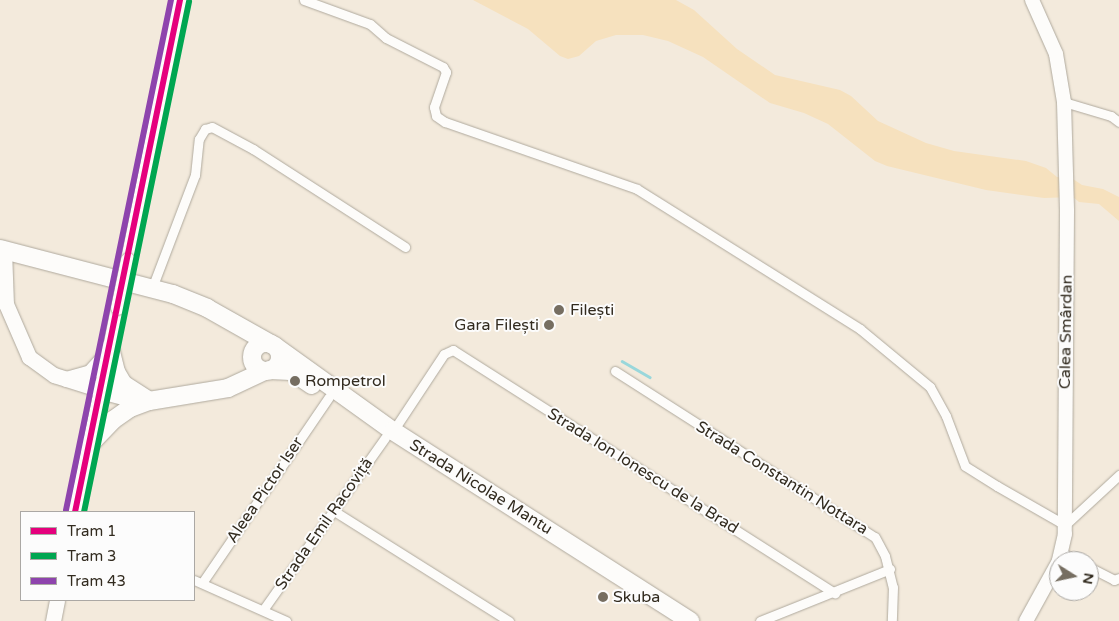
<!DOCTYPE html>
<meta charset="utf-8">
<style>
body{margin:0}
#map{position:relative;width:1119px;height:621px;overflow:hidden;background:#f3eadc;font-family:"Varela Round",sans-serif}
div>[style]{position:absolute}
[style*='--x']{left:calc(var(--x)*1px);top:calc(var(--y)*1px);width:calc(var(--w)*1px);rotate:calc(var(--a)*1deg)}
.green>*{inset:0;background:#f6e1be}
.stream>*{height:2.5px;margin:-1.25px;padding:0 1.25px;transform-origin:1.25px;border-radius:1.25px;background:#99d7db}
.roads{filter:drop-shadow(0 0 1px #afa99d) drop-shadow(0 0 1px #afa99d)}
.street>*{height:9px;margin:-4.5px;padding:0 4.5px;transform-origin:4.5px;border-radius:4.5px;background:#fdfcfa}
.secondary>*{height:14px;margin:-7px;padding:0 7px;transform-origin:7px;border-radius:7px;background:#fdfcfa}
.primary>*{height:15px;margin:-7.5px;padding:0 7.5px;transform-origin:7.5px;border-radius:7.5px;background:#fdfcfa}
.highway>*{height:18px;margin:-9px;padding:0 9px;transform-origin:9px;border-radius:9px;background:#fdfcfa}
.highway>.ring{margin:-9px;padding:0;box-sizing:content-box;background:none;border:18px solid #fdfcfa;border-radius:50%}
.bridges{filter:drop-shadow(0 0 1px #afa99d) drop-shadow(0 0 1px #afa99d)}
.secondary-bridge>*{height:14px;margin:-7px;padding:0 7px;transform-origin:7px;border-radius:7px;background:#fdfcfa}
.tram-1>*{height:6px;margin:-3px;padding:0 3px;transform-origin:3px;border-radius:3px;background:#e5007d}
.tram-2>*{height:6px;margin:-3px;padding:0 3px;transform-origin:3px;border-radius:3px;background:#00a651}
.tram-3>*{height:6px;margin:-3px;padding:0 3px;transform-origin:3px;border-radius:3px;background:#8e44ad}
.dots>*{width:14px;height:14px;translate:-50% -50%;box-sizing:border-box;border:2px solid #fcfcfc;border-radius:50%}
span{translate:-50% -50%;white-space:nowrap;text-align:center;line-height:1.15;-webkit-text-stroke:4px #fcfcfc;paint-order:stroke}
.poi-label{font-size:16px;color:#322b1f}
.left{translate:0 -50%;text-align:left}
.right{translate:-100% -50%;text-align:right}
.street-label{font-size:16px;color:#322b1f}
.legend{position:absolute;left:20px;top:511px;width:175px;height:90px;box-sizing:border-box;background:#fcfcfc;border:1px solid #aba8a4;margin:0;padding:6px 9px;list-style:none;font-size:15px;color:#322b1f}
.legend li{display:flex;align-items:center;gap:10px;height:25px}
.legend b{width:25px;border:1px solid #aba8a4}
.north{position:absolute;left:1049px;top:551px;width:50px;height:50px;box-sizing:border-box;background:#fcfcfc;border:1px solid #aba8a4;border-radius:50%;rotate:100deg;font-size:14px;font-weight:700;line-height:20px;text-align:center;color:#322b1f}
.north::after{content:'';display:block;margin:auto;width:18px;height:22px;background:#766e61;clip-path:polygon(50% 0,100% 100%,50% 72%,0 100%)}
</style>
<div id="map">
<div class="green">
<div style="clip-path:polygon(473px 0,676px 0,694px 10px,737px 49px,775px 75px,840px 90px,851px 96px,878px 121px,926px 143px,954px 151px,1026px 161px,1046px 168px,1057px 177px,1070px 177px,1082px 185px,1103px 189px,1119px 197px,1119px 221px,1099px 204px,1079px 202px,1073px 197px,1044px 198px,986px 190px,887px 166px,875px 161px,828px 124px,804px 113px,770px 103px,703px 57px,668px 41px,643px 35px,616px 35px,596px 41px,579px 56px,568px 59px,560px 56px,528px 29px)"></div>
</div>
<div class="stream">
<div style="--x:622;--y:361;--w:32;--a:30"></div>
</div>
<div class="roads">
<div class="street">
<div style="--x:304;--y:0;--w:70;--a:20"></div>
<div style="--x:370;--y:24;--w:21;--a:41"></div>
<div style="--x:386;--y:38;--w:64;--a:27"></div>
<div style="--x:443;--y:67;--w:6;--a:59"></div>
<div style="--x:446;--y:72;--w:37;--a:109"></div>
<div style="--x:434;--y:107;--w:9;--a:77"></div>
<div style="--x:436;--y:116;--w:11;--a:34"></div>
<div style="--x:445;--y:122;--w:203;--a:19.2"></div>
<div style="--x:637;--y:189;--w:263;--a:32.1"></div>
<div style="--x:860;--y:329;--w:91;--a:39.6"></div>
<div style="--x:930;--y:387;--w:33;--a:61"></div>
<div style="--x:946;--y:416;--w:53;--a:69.2"></div>
<div style="--x:965;--y:466;--w:38;--a:32"></div>
<div style="--x:997;--y:486;--w:78;--a:29.8"></div>
<div style="--x:1065;--y:525;--w:74;--a:-42.8"></div>
<div style="--x:1064;--y:102;--w:49;--a:16.6"></div>
<div style="--x:1111;--y:116;--w:10;--a:37"></div>
<div style="--x:152;--y:288;--w:121;--a:-69.2"></div>
<div style="--x:195;--y:175;--w:36;--a:-84"></div>
<div style="--x:199;--y:139;--w:12;--a:-59"></div>
<div style="--x:205;--y:129;--w:7;--a:-16"></div>
<div style="--x:212;--y:127;--w:47;--a:28.2"></div>
<div style="--x:253;--y:149;--w:181;--a:32.8"></div>
<div style="--x:615;--y:371;--w:308;--a:32.6"></div>
<div style="--x:875;--y:537;--w:21;--a:62"></div>
<div style="--x:885;--y:556;--w:32;--a:76"></div>
<div style="--x:893;--y:587;--w:34;--a:92"></div>
<div style="--x:393;--y:431;--w:92;--a:-56.5"></div>
<div style="--x:444;--y:354;--w:10;--a:-24"></div>
<div style="--x:453;--y:350;--w:453;--a:32.5"></div>
<div style="--x:334;--y:511;--w:207;--a:32.2"></div>
<div style="--x:1062;--y:553;--w:17;--a:28"></div>
<div style="--x:1089;--y:567;--w:28;--a:27"></div>
<div style="--x:1114;--y:580;--w:5;--a:-22"></div>
<div style="--x:194;--y:580;--w:101;--a:24"></div>
<div style="--x:202;--y:583;--w:225;--a:-55.7"></div>
<div style="--x:263;--y:610;--w:211;--a:-54.7"></div>
<div style="--x:760;--y:621;--w:140;--a:-21.8"></div>
</div>
<div class="secondary">
<div style="--x:1032;--y:0;--w:59;--a:66"></div>
<div style="--x:1056;--y:54;--w:49;--a:80.5"></div>
<div style="--x:1064;--y:102;--w:109;--a:88.4"></div>
<div style="--x:1067;--y:211;--w:323;--a:90.4"></div>
<div style="--x:1065;--y:534;--w:28;--a:103"></div>
<div style="--x:128;--y:260;--w:265;--a:-78.7"></div>
<div style="--x:110;--y:348;--w:41;--a:-78.7"></div>
<div style="--x:1026;--y:621;--w:68;--a:-61.2"></div>
</div>
<div class="primary">
<div style="--x:4;--y:250;--w:54;--a:87.9"></div>
<div style="--x:6;--y:304;--w:58;--a:66.5"></div>
<div style="--x:29;--y:357;--w:31;--a:36"></div>
<div style="--x:54;--y:375;--w:49;--a:17.7"></div>
<div style="--x:66;--y:379;--w:25;--a:-16"></div>
<div style="--x:90;--y:372;--w:24;--a:-48"></div>
<div style="--x:75;--y:512;--w:168;--a:-78"></div>
<div style="--x:53;--y:621;--w:21;--a:-79"></div>
</div>
<div class="highway">
<div style="--x:0;--y:249;--w:179;--a:14.6"></div>
<div style="--x:173;--y:294;--w:37;--a:22"></div>
<div style="--x:207;--y:308;--w:73;--a:29.4"></div>
<div class="ring" style="left:252px;top:343px;width:10px;height:10px"></div>
<div style="--x:276;--y:347;--w:144;--a:35.7"></div>
<div style="--x:393;--y:431;--w:353;--a:32.6"></div>
<div style="--x:110;--y:348;--w:25;--a:76"></div>
<div style="--x:116;--y:372;--w:14;--a:60"></div>
<div style="--x:123;--y:384;--w:31;--a:33"></div>
<div style="--x:270;--y:370;--w:21;--a:3"></div>
<div style="--x:291;--y:371;--w:25;--a:34"></div>
<div style="--x:101;--y:390;--w:38;--a:15"></div>
<div style="--x:88;--y:446;--w:36;--a:-46"></div>
<div style="--x:113;--y:420;--w:21;--a:-35"></div>
<div style="--x:130;--y:408;--w:20;--a:-20"></div>
<div style="--x:149;--y:401;--w:80;--a:-9.3"></div>
<div style="--x:228;--y:388;--w:40;--a:-25"></div>
</div>
</div>
<div class="bridges">
<div class="secondary-bridge">
<div style="--x:118;--y:308;--w:49;--a:-78.2"></div>
</div>
</div>
<div class="tram-1">
<div style="--x:75;--y:512;--w:523;--a:-78.41"></div>
</div>
<div class="tram-2">
<div style="--x:84;--y:512;--w:521;--a:-78.37"></div>
</div>
<div class="tram-3">
<div style="--x:66;--y:510;--w:521;--a:-78.37"></div>
</div>
<div class="dots">
<div style="left:559px;top:310px;background:#766e61"></div>
<div style="left:549px;top:325px;background:#766e61"></div>
<div style="left:295px;top:381px;background:#766e61"></div>
<div style="left:603px;top:597px;background:#766e61"></div>
</div>
<div class="poi-label">
<span class="left" style="left:570px;top:310px">Filești</span>
<span class="right" style="left:539px;top:325px">Gara Filești</span>
<span class="left" style="left:305px;top:381px">Rompetrol</span>
<span class="left" style="left:613px;top:597px">Skuba</span>
</div>
<div class="street-label">
<span style="left:1066px;top:332px;rotate:-89deg">Calea Smârdan</span>
<span style="left:643px;top:471px;rotate:32deg">Strada Ion Ionescu de la Brad</span>
<span style="left:782px;top:478px;rotate:32deg">Strada Constantin Nottara</span>
<span style="left:481px;top:487px;rotate:32deg">Strada Nicolae Mantu</span>
<span style="left:265px;top:490px;rotate:-56deg">Aleea Pictor Iser</span>
<span style="left:324px;top:524px;rotate:-55deg">Strada Emil Racoviță</span>
</div>
<ul class="legend">
<li><b style="height:6px;background:#e5007d"></b>Tram 1</li>
<li><b style="height:6px;background:#00a651"></b>Tram 3</li>
<li><b style="height:6px;background:#8e44ad"></b>Tram 43</li>
</ul>
<div class="north">N</div>
</div>
